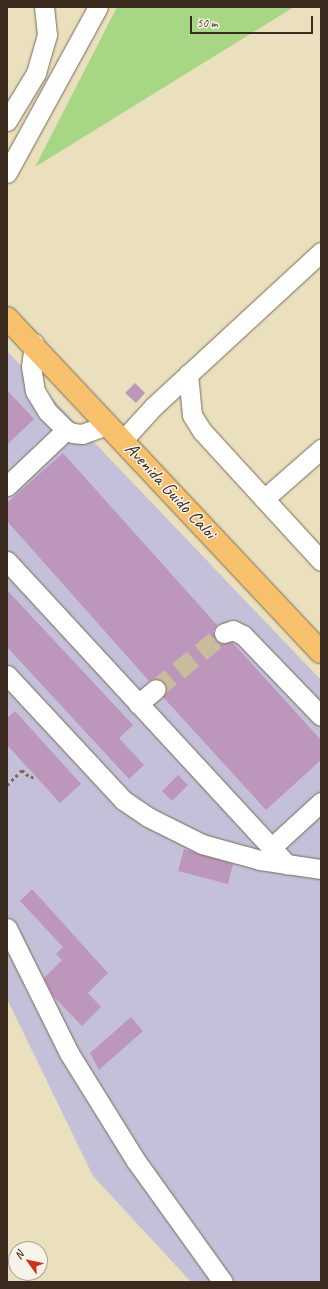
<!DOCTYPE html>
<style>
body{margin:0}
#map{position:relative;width:328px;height:1289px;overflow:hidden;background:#ebe0bd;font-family:Caveat,sans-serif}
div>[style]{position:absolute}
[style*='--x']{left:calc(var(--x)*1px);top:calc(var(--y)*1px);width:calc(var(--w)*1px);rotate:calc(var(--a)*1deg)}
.industrial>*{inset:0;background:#c5c0da}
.green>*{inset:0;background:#a7d684}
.building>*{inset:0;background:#bd96bb}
.minor-tunnel>*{height:19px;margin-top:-9.5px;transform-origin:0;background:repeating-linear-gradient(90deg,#c8bc9d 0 19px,transparent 0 29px)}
.path>*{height:2.5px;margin-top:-1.25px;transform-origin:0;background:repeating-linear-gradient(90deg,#796a56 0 3px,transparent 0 6px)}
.roads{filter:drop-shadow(0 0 1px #796a56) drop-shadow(0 0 1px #796a56)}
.minor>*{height:19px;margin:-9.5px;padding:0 9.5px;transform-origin:9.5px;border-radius:9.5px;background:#fff}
.major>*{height:22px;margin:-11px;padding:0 11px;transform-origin:11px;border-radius:11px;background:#f7c06c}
span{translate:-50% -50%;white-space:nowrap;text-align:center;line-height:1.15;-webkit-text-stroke:3px #f7f3e8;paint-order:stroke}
.street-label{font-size:19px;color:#3b2a1e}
.frame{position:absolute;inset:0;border:8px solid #3b2a1e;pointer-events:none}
.north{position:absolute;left:8px;top:1241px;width:40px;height:40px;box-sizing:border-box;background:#f7f3e8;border:1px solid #aca397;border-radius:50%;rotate:303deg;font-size:11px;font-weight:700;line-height:16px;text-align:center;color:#3b2a1e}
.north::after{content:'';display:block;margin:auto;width:14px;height:18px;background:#c8321e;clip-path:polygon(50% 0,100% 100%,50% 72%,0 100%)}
.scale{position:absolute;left:190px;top:16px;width:123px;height:18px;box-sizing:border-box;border:2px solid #3b2a1e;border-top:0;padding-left:5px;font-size:12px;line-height:14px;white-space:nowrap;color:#3b2a1e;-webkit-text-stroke:3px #f7f3e8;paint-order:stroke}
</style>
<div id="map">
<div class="industrial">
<div style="clip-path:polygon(7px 351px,321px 680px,321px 1282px,191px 1282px,93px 1176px,7px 999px)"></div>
</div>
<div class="green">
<div style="clip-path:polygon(117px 7px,294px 7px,35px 167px)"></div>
</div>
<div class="building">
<div style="clip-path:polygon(135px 383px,145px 393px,136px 403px,125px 393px)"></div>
<div style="clip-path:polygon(7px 390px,34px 419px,7px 445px)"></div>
<div style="clip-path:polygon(63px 453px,217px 625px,213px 631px,216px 641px,222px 644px,232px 642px,321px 740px,321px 760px,266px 810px,163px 697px,167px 688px,164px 682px,155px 678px,149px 681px,7px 521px,7px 503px)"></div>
<div style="clip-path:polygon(7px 590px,133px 725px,119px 738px,144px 765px,129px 779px,7px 647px)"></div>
<div style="clip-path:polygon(15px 711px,81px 784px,60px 803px,7px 745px,7px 718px)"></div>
<div style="clip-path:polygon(178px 775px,188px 785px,172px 801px,162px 791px)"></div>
<div style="clip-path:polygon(184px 849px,233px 864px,228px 884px,178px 871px)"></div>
<div style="clip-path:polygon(32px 889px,108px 973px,88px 993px,101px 1007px,82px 1026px,53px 996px,44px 978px,62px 960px,56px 954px,63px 947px,20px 901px)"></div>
<div style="clip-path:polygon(131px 1017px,143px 1031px,99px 1070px,90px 1053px)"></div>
</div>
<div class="minor-tunnel">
<div style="--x:156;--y:689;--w:88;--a:-39.5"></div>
</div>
<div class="path">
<div style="--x:7;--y:785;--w:21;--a:-45"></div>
<div style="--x:22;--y:770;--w:12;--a:42"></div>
<div style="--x:31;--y:778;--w:4;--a:-45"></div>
</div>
<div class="roads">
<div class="minor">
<div style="--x:7;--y:121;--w:56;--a:-58.9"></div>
<div style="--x:36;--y:73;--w:40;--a:-74"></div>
<div style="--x:47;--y:35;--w:28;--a:-96"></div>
<div style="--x:7;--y:173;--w:189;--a:-61.3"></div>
<div style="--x:34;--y:343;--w:23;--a:97"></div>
<div style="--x:31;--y:366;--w:25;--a:81"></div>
<div style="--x:35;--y:391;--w:23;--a:59"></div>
<div style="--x:47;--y:411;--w:27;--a:45"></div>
<div style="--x:66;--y:430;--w:8;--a:23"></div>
<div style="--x:73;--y:433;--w:9;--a:6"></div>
<div style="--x:82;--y:434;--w:27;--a:-20"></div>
<div style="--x:188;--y:374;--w:41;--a:84.4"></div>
<div style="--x:192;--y:415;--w:19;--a:58"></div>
<div style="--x:202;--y:431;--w:176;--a:47.5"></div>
<div style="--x:122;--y:441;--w:46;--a:-47.6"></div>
<div style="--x:153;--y:407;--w:229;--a:-42.7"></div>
<div style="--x:7;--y:486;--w:81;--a:-43.5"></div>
<div style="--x:264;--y:499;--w:76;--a:-41.3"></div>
<div style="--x:7;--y:561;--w:413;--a:47.3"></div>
<div style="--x:224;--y:633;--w:9;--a:-18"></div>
<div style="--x:233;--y:630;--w:11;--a:27"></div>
<div style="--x:243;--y:635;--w:112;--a:46.1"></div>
<div style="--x:7;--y:675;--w:171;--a:47.1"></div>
<div style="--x:123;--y:800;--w:30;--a:34"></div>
<div style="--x:148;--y:817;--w:60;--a:26.6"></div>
<div style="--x:202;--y:844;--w:60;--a:15.4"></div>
<div style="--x:260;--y:860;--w:62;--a:8.4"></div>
<div style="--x:138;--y:704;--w:23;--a:-40"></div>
<div style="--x:272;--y:847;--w:67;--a:-42.6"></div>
<div style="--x:7;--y:928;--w:140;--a:63.6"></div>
<div style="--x:69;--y:1053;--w:127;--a:58.2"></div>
<div style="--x:136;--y:1161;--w:149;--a:54.3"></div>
</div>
<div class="major">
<div style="--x:7;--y:318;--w:458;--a:46.8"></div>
</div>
</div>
<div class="street-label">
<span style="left:170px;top:491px;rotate:47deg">Avenida Guido Caloi</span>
</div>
<div class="frame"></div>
<div class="north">N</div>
<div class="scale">50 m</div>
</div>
